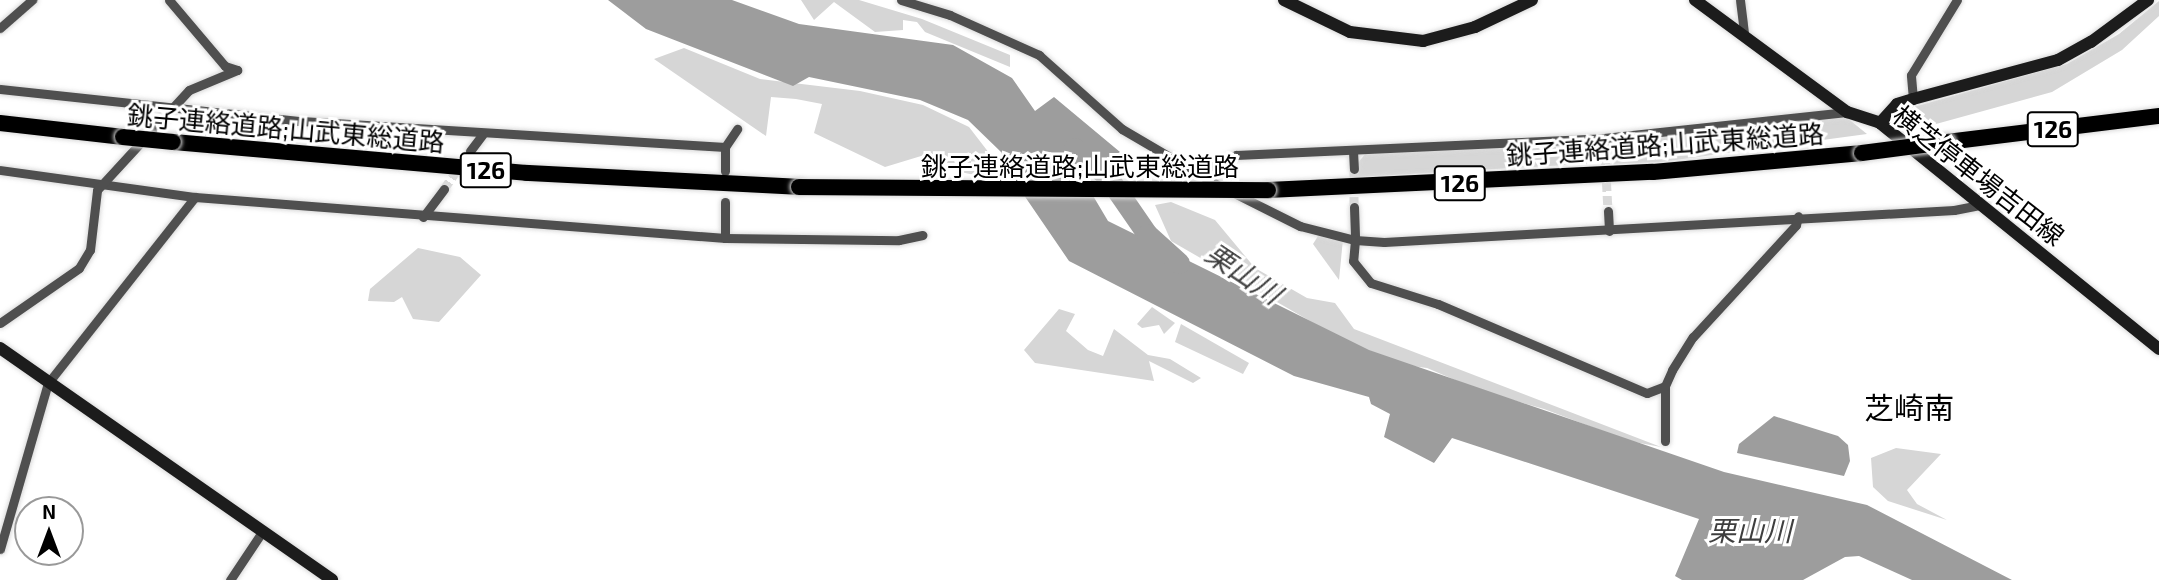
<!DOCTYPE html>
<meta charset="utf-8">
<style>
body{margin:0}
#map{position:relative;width:2159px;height:580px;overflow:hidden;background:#fff;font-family:"Exo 2","Noto Sans JP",sans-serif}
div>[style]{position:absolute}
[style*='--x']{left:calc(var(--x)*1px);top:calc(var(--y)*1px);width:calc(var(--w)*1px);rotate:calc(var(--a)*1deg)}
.green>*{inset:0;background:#d6d6d6}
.water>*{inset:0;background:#9d9d9d}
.river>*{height:21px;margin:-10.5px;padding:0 10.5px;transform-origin:10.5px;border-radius:10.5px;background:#9d9d9d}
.street-tunnel>*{height:9px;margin-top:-4.5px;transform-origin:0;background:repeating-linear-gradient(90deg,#d9d9d9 0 9px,transparent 0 13.5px)}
.roads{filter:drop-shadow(0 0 2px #dbdbdb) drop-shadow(0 0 2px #dbdbdb)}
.street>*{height:9px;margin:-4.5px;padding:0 4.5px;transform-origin:4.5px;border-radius:4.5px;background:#4f4f4f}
.secondary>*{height:12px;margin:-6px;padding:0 6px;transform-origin:6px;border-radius:6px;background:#1c1c1c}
.highway>*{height:16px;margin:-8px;padding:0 8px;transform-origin:8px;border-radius:8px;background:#000}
.bridges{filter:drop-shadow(0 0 2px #dbdbdb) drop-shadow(0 0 2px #dbdbdb)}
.highway-bridge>*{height:16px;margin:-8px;padding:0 8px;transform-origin:8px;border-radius:8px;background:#000}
span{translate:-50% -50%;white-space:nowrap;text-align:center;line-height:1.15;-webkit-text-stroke:6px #fff;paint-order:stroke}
.shield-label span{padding:2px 5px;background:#fff;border:2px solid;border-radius:5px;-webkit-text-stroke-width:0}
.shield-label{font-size:24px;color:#000;font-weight:700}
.street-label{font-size:26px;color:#000}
.water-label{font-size:28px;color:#3e3e3e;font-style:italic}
.quarter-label{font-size:30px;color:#000}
.north{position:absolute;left:14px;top:496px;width:70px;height:70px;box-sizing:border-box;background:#fff;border:2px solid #999;border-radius:50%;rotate:0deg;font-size:19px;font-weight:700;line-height:28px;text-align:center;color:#000}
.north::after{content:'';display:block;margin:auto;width:24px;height:32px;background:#000;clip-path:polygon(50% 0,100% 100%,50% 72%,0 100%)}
</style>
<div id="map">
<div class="green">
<div style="clip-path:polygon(801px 0,859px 0,922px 19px,1010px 55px,1010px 67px,925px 32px,917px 22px,903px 20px,903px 30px,875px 32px,834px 2px,814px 20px)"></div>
<div style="clip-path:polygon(2159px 1px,2159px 16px,2122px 50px,2052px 92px,1936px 124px,1904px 127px,1900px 118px,1910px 108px,2067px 64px,2119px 34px)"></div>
<div style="clip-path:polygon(684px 48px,760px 79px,860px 91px,923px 105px,969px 127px,1003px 171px,989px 178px,951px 170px,931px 153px,885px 167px,814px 133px,822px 104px,796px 99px,771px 97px,766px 136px,654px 59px)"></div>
<div style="clip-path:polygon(1846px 117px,1867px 134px,1661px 162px,1611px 164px,1615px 148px,1629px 140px)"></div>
<div style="clip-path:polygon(1587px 143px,1599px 148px,1601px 163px,1358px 177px,1358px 163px,1365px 154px)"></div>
<div style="clip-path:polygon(1171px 202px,1215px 220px,1255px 268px,1307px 298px,1335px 303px,1354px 329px,1661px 447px,1629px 441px,1544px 409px,1481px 391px,1427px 368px,1395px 364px,1348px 343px,1171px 241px,1155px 205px)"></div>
<div style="clip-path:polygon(1320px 233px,1343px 239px,1339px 280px,1313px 244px)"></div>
<div style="clip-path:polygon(418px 248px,460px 257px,481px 275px,439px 322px,413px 319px,402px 297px,394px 302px,368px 301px,370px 289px)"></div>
<div style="clip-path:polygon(1152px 307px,1175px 323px,1164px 334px,1159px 325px,1142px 328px,1137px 324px)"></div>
<div style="clip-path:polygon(1059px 309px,1075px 314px,1066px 331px,1088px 350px,1103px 356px,1114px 329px,1148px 355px,1170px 359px,1201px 378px,1193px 383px,1149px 361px,1154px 381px,1035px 363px,1024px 350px)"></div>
<div style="clip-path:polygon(1181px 324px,1249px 363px,1243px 374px,1175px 342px)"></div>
<div style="clip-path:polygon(1896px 448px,1941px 454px,1907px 490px,1917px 504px,1947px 520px,1888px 501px,1873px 487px,1871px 458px)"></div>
</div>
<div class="water">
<div style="clip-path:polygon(608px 0,732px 0,799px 24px,953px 45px,1012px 78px,1035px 111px,1054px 97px,1120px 152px,1093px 169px,1089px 189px,1108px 221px,1369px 350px,1724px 472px,1867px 505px,2012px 580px,1912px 580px,1859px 556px,1845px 557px,1803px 580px,1682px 580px,1675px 576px,1699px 519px,1452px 438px,1434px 463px,1384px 437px,1390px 414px,1371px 404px,1369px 397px,1294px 376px,1069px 261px,1004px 166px,1001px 152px,968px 120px,920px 100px,809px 77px,793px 86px,646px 29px)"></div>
<div style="clip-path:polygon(1774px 416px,1838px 436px,1848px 445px,1850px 461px,1844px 476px,1737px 453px,1739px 444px)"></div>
</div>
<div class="river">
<div style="--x:1074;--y:148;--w:43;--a:40.3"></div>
<div style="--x:1107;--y:176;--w:70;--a:55.4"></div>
<div style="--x:1147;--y:234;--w:43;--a:42.2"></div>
</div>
<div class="street-tunnel">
<div style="--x:1605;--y:155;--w:56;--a:86.9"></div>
<div style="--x:1354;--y:169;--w:38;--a:90"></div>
<div style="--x:444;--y:189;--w:46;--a:-55.6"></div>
</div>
<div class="roads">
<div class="street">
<div style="--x:169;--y:0;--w:87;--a:49.7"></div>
<div style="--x:225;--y:66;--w:13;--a:18"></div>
<div style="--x:901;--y:0;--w:51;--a:17"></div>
<div style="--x:950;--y:15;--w:98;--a:24.2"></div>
<div style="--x:1039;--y:55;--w:111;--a:41.7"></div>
<div style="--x:1122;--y:129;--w:115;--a:30.4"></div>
<div style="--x:1740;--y:0;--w:33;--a:83"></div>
<div style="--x:0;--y:28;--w:43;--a:-41.2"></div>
<div style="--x:0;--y:89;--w:303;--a:6.1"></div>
<div style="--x:301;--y:121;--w:425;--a:3.5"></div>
<div style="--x:1913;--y:99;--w:24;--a:-95"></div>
<div style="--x:1911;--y:75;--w:88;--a:-58.5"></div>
<div style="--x:1604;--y:138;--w:17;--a:87"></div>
<div style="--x:470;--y:151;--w:21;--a:-53"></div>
<div style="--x:1353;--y:151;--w:18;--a:87"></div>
<div style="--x:0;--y:170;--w:197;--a:7.9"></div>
<div style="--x:195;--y:197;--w:532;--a:4.42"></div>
<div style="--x:725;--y:238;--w:174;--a:0.7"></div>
<div style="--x:899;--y:240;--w:24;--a:-12"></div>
<div style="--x:725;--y:171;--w:24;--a:-90"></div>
<div style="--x:725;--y:147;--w:22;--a:-56"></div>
<div style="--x:1194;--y:173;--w:46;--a:-23.2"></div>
<div style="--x:1236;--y:155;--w:368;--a:-2.6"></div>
<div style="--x:1604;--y:138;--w:244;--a:-6.1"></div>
<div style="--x:1234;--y:193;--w:74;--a:26.6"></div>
<div style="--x:1300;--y:226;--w:57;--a:14.3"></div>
<div style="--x:1355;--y:240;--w:21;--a:95"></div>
<div style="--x:1353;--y:261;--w:28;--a:51"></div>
<div style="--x:1371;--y:283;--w:70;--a:17.4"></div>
<div style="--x:1438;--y:304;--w:227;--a:23.1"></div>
<div style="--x:1647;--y:393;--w:19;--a:-21"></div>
<div style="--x:1354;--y:207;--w:33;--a:88"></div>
<div style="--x:1355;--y:240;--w:29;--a:4"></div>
<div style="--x:1384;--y:242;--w:571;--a:-3.21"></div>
<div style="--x:1954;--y:210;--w:26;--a:-11"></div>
<div style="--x:1608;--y:211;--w:20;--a:87"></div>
<div style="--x:423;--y:217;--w:35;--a:-53"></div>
<div style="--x:725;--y:238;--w:36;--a:-90"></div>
<div style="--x:0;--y:323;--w:96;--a:-34.8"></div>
<div style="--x:79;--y:268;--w:21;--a:-59"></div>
<div style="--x:90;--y:250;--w:60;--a:-83.3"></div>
<div style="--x:97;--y:190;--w:136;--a:-47.4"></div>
<div style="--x:189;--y:90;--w:52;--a:-22.6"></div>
<div style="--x:1665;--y:441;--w:55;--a:-90"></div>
<div style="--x:1665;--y:386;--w:17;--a:-66"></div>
<div style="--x:1672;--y:370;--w:39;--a:-58"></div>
<div style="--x:1693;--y:337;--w:152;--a:-47.4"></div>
<div style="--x:1796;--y:225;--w:9;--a:-77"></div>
<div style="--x:0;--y:549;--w:173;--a:-73.9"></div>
<div style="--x:48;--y:383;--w:237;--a:-51.7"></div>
<div style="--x:230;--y:580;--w:58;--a:-56.3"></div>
</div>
<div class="secondary">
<div style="--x:1284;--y:0;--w:73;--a:25.9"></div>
<div style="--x:1350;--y:32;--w:74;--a:7"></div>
<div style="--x:1423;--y:41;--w:54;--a:-15.1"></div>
<div style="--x:1475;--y:27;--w:63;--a:-25.3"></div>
<div style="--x:1695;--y:0;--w:189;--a:36.4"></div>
<div style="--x:1847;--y:112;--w:35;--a:18"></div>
<div style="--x:1880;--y:123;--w:359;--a:39"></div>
<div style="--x:1880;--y:123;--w:25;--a:-48"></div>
<div style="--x:1897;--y:104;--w:17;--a:-17"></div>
<div style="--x:1913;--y:99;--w:150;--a:-15.1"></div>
<div style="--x:2058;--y:60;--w:38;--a:-29"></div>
<div style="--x:2091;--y:42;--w:71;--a:-36.4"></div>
<div style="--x:0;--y:348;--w:405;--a:34.9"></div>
</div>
<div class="highway">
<div style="--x:0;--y:123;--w:124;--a:6.5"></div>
<div style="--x:173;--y:142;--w:355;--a:5"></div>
<div style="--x:527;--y:173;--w:272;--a:2.9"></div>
<div style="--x:1947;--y:142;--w:214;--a:-7"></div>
<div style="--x:1268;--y:190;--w:385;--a:-2.7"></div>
<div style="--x:1653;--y:172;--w:210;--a:-5.2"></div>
</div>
</div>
<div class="bridges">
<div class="highway-bridge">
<div style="--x:123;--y:137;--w:50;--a:5.7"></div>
<div style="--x:1862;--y:153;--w:86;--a:-7.4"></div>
<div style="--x:799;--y:187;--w:469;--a:0.4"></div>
</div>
</div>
<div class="shield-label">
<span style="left:2053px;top:129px">126</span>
<span style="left:486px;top:170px">126</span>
<span style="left:1460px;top:183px">126</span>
</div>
<div class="street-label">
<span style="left:286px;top:128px;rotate:5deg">銚子連絡道路;山武東総道路</span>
<span style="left:1665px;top:144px;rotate:-4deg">銚子連絡道路;山武東総道路</span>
<span style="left:1080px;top:166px">銚子連絡道路;山武東総道路</span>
<span style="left:1979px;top:175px;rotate:38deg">横芝停車場吉田線</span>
</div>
<div class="water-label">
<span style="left:1244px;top:273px;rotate:34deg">栗山川</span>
<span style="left:1750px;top:530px">栗山川</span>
</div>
<div class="quarter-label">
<span style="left:1909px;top:407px">芝崎南</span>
</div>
<div class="north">N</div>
</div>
